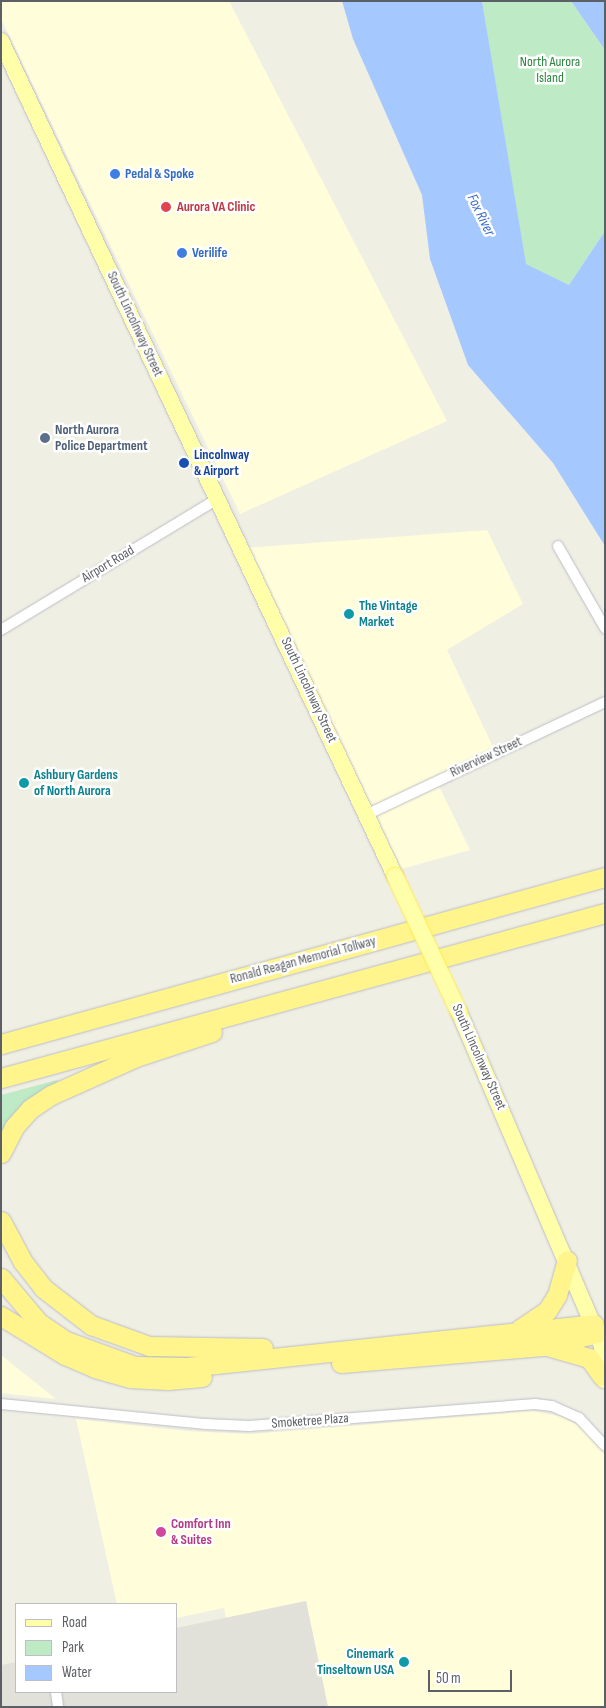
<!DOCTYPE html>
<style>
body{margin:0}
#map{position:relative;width:606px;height:1708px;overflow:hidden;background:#f0efe4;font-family:"Sofia Sans Condensed",sans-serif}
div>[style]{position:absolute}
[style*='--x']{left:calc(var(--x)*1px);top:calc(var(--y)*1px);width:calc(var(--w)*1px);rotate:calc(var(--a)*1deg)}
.commercial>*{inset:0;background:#fffdda}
.industrial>*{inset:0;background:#e1e1d9}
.green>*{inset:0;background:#beeac6}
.water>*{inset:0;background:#a5c9ff}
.roads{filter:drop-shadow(0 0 1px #bcbdc4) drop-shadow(0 0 1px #bcbdc4)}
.minor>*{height:10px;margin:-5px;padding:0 5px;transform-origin:5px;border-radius:5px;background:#fff}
.primary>*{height:16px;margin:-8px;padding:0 8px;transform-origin:8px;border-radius:8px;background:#ffa}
.motorway>*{height:19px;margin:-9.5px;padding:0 9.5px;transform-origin:9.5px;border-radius:9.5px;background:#fff58c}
.bridges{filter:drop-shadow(0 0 1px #ffeb4e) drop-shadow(0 0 1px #ffeb4e)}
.primary-bridge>*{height:16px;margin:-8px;padding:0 8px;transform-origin:8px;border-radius:8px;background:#ffa}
.dots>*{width:14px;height:14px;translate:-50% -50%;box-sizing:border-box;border:2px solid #fff;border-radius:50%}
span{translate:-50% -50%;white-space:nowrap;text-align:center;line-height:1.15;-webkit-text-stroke:5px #fff;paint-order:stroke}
.park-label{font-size:14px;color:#2c853f}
.shop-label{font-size:14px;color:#366cbe;font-weight:700}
.left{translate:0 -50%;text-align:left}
.health-label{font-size:14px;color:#be3a42;font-weight:700}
.street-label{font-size:14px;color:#5c5f66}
.service-label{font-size:14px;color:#4e5e75;font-weight:700}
.transit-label{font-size:14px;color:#164399;font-weight:700}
.culture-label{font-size:14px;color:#0d838f;font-weight:700}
.right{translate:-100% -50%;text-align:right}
.hotel-label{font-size:14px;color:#b23c85;font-weight:700}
.water-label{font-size:15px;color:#3b6bcf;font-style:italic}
.frame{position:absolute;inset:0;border:2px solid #5c5f66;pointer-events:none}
.legend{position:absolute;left:15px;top:1603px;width:162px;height:90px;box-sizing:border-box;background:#fff;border:1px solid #bebfc2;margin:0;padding:6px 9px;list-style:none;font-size:15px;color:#5c5f66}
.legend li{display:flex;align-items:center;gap:10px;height:25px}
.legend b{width:25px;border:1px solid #bebfc2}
.scale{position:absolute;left:428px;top:1670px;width:84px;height:22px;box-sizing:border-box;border:2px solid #5c5f66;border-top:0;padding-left:6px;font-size:15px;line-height:18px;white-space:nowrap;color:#5c5f66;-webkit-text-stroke:4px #fff;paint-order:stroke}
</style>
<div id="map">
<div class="commercial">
<div style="clip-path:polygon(1px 1px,229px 1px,447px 421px,240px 514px,1px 19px)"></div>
<div style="clip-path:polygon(487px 530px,523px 604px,447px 650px,495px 751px,369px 811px,243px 548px)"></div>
<div style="clip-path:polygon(437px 782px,470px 850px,394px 871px,370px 815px)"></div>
<div style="clip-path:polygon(1px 1355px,56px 1399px,1px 1393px)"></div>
<div style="clip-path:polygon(532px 1411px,560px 1416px,584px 1428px,605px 1455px,605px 1707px,328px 1707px,306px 1601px,226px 1618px,224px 1608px,176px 1618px,176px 1604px,117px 1604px,76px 1419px,187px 1431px,251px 1434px)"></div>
</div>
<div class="industrial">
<div style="clip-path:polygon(306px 1601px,328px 1707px,1px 1707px,1px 1665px,16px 1662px,16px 1692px,176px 1692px,176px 1628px)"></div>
</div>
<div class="green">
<div style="clip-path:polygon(482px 1px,571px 1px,605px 50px,605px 231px,569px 285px,525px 264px)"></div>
<div style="clip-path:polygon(57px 1080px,58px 1082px,1px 1134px,1px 1095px)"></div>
</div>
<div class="water">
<div style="clip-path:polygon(342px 1px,482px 1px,526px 264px,569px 285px,605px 231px,605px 546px,553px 463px,468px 365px,430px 259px,422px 195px,353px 39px)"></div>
<div style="clip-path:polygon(571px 1px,605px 1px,605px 50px)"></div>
</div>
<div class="roads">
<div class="minor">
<div style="--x:558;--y:546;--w:95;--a:60.2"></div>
<div style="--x:1;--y:630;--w:253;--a:-31.2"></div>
<div style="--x:368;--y:814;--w:262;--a:-25.3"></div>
<div style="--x:1;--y:1404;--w:206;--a:5.6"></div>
<div style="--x:206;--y:1424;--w:43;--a:2.7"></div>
<div style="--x:249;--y:1426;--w:287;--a:-4.4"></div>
<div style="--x:535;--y:1404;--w:17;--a:7"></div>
<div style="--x:552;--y:1406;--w:30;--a:24"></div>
<div style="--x:579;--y:1418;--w:38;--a:47"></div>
<div style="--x:56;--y:1692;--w:15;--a:82"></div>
</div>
<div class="primary">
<div style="--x:1;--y:41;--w:923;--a:64.74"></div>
<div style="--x:459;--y:1012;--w:362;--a:66.8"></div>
<div style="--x:602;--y:1345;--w:35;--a:87"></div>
</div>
<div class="motorway">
<div style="--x:1;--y:1044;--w:627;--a:-15.46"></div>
<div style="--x:1;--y:1078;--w:626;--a:-15.28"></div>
<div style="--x:1;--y:1153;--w:29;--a:-63"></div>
<div style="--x:14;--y:1127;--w:24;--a:-48"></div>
<div style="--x:30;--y:1109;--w:25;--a:-34"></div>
<div style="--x:51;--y:1095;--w:93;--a:-24.1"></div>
<div style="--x:136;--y:1057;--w:80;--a:-18.2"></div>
<div style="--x:1;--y:1221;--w:47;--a:61.8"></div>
<div style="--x:23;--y:1262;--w:33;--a:52"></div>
<div style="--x:43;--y:1288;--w:61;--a:37.6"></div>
<div style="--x:91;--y:1325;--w:62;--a:19.9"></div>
<div style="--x:149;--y:1346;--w:114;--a:1"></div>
<div style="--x:1;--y:1278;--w:59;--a:49.8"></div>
<div style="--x:39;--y:1323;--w:32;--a:34"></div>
<div style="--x:66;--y:1341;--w:73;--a:19.9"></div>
<div style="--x:135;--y:1366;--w:52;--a:1.1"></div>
<div style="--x:187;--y:1367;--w:409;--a:-6"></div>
<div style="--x:1;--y:1316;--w:75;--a:31.4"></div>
<div style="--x:65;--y:1355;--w:33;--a:23"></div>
<div style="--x:95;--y:1368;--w:36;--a:16"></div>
<div style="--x:130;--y:1378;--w:38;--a:3"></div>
<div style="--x:168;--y:1380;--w:34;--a:-5"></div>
<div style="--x:520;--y:1329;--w:32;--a:-34"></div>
<div style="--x:547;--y:1311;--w:19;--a:-58"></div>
<div style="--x:557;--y:1295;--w:36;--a:-74"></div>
<div style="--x:551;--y:1347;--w:40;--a:16"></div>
<div style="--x:589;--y:1358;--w:22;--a:54"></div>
<div style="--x:341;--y:1363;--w:205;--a:-4.8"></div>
<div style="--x:545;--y:1346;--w:54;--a:-14"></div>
</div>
</div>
<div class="bridges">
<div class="primary-bridge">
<div style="--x:395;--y:876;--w:150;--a:64.8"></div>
</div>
</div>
<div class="dots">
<div style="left:115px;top:174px;background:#3f7fe0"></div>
<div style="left:166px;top:207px;background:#e0444e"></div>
<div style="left:182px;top:253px;background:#3f7fe0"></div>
<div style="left:45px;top:438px;background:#5c6f8a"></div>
<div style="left:184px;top:463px;background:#1a4fb4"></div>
<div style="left:349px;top:614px;background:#0f9aa8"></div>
<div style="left:24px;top:783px;background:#0f9aa8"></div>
<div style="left:161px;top:1532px;background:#d1479c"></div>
<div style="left:404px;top:1662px;background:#0f9aa8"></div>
</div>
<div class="park-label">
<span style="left:550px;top:70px">North Aurora<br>Island</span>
</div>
<div class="shop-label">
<span class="left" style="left:125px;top:174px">Pedal &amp; Spoke</span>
<span class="left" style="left:192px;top:253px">Verilife</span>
</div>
<div class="health-label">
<span class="left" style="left:177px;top:207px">Aurora VA Clinic</span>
</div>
<div class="street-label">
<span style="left:135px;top:324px;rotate:65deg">South Lincolnway Street</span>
<span style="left:108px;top:564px;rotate:-31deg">Airport Road</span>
<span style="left:309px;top:690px;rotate:65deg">South Lincolnway Street</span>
<span style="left:486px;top:757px;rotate:-25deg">Riverview Street</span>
<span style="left:303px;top:960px;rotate:-15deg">Ronald Reagan Memorial Tollway</span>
<span style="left:479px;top:1057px;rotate:66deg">South Lincolnway Street</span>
<span style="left:310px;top:1421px;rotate:-4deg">Smoketree Plaza</span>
</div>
<div class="service-label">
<span class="left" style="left:55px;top:438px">North Aurora<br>Police Department</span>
</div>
<div class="transit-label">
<span class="left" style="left:194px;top:463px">Lincolnway<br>&amp; Airport</span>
</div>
<div class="culture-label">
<span class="left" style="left:359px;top:614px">The Vintage<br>Market</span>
<span class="left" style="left:34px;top:783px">Ashbury Gardens<br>of North Aurora</span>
<span class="right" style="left:394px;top:1662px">Cinemark<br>Tinseltown USA</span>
</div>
<div class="hotel-label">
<span class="left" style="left:171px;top:1532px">Comfort Inn<br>&amp; Suites</span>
</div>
<div class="water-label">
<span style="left:481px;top:215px;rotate:64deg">Fox River</span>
</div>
<div class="frame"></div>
<ul class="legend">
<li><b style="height:6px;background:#ffa"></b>Road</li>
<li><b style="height:14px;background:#beeac6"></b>Park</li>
<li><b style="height:14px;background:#a5c9ff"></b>Water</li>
</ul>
<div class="scale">50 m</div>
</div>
